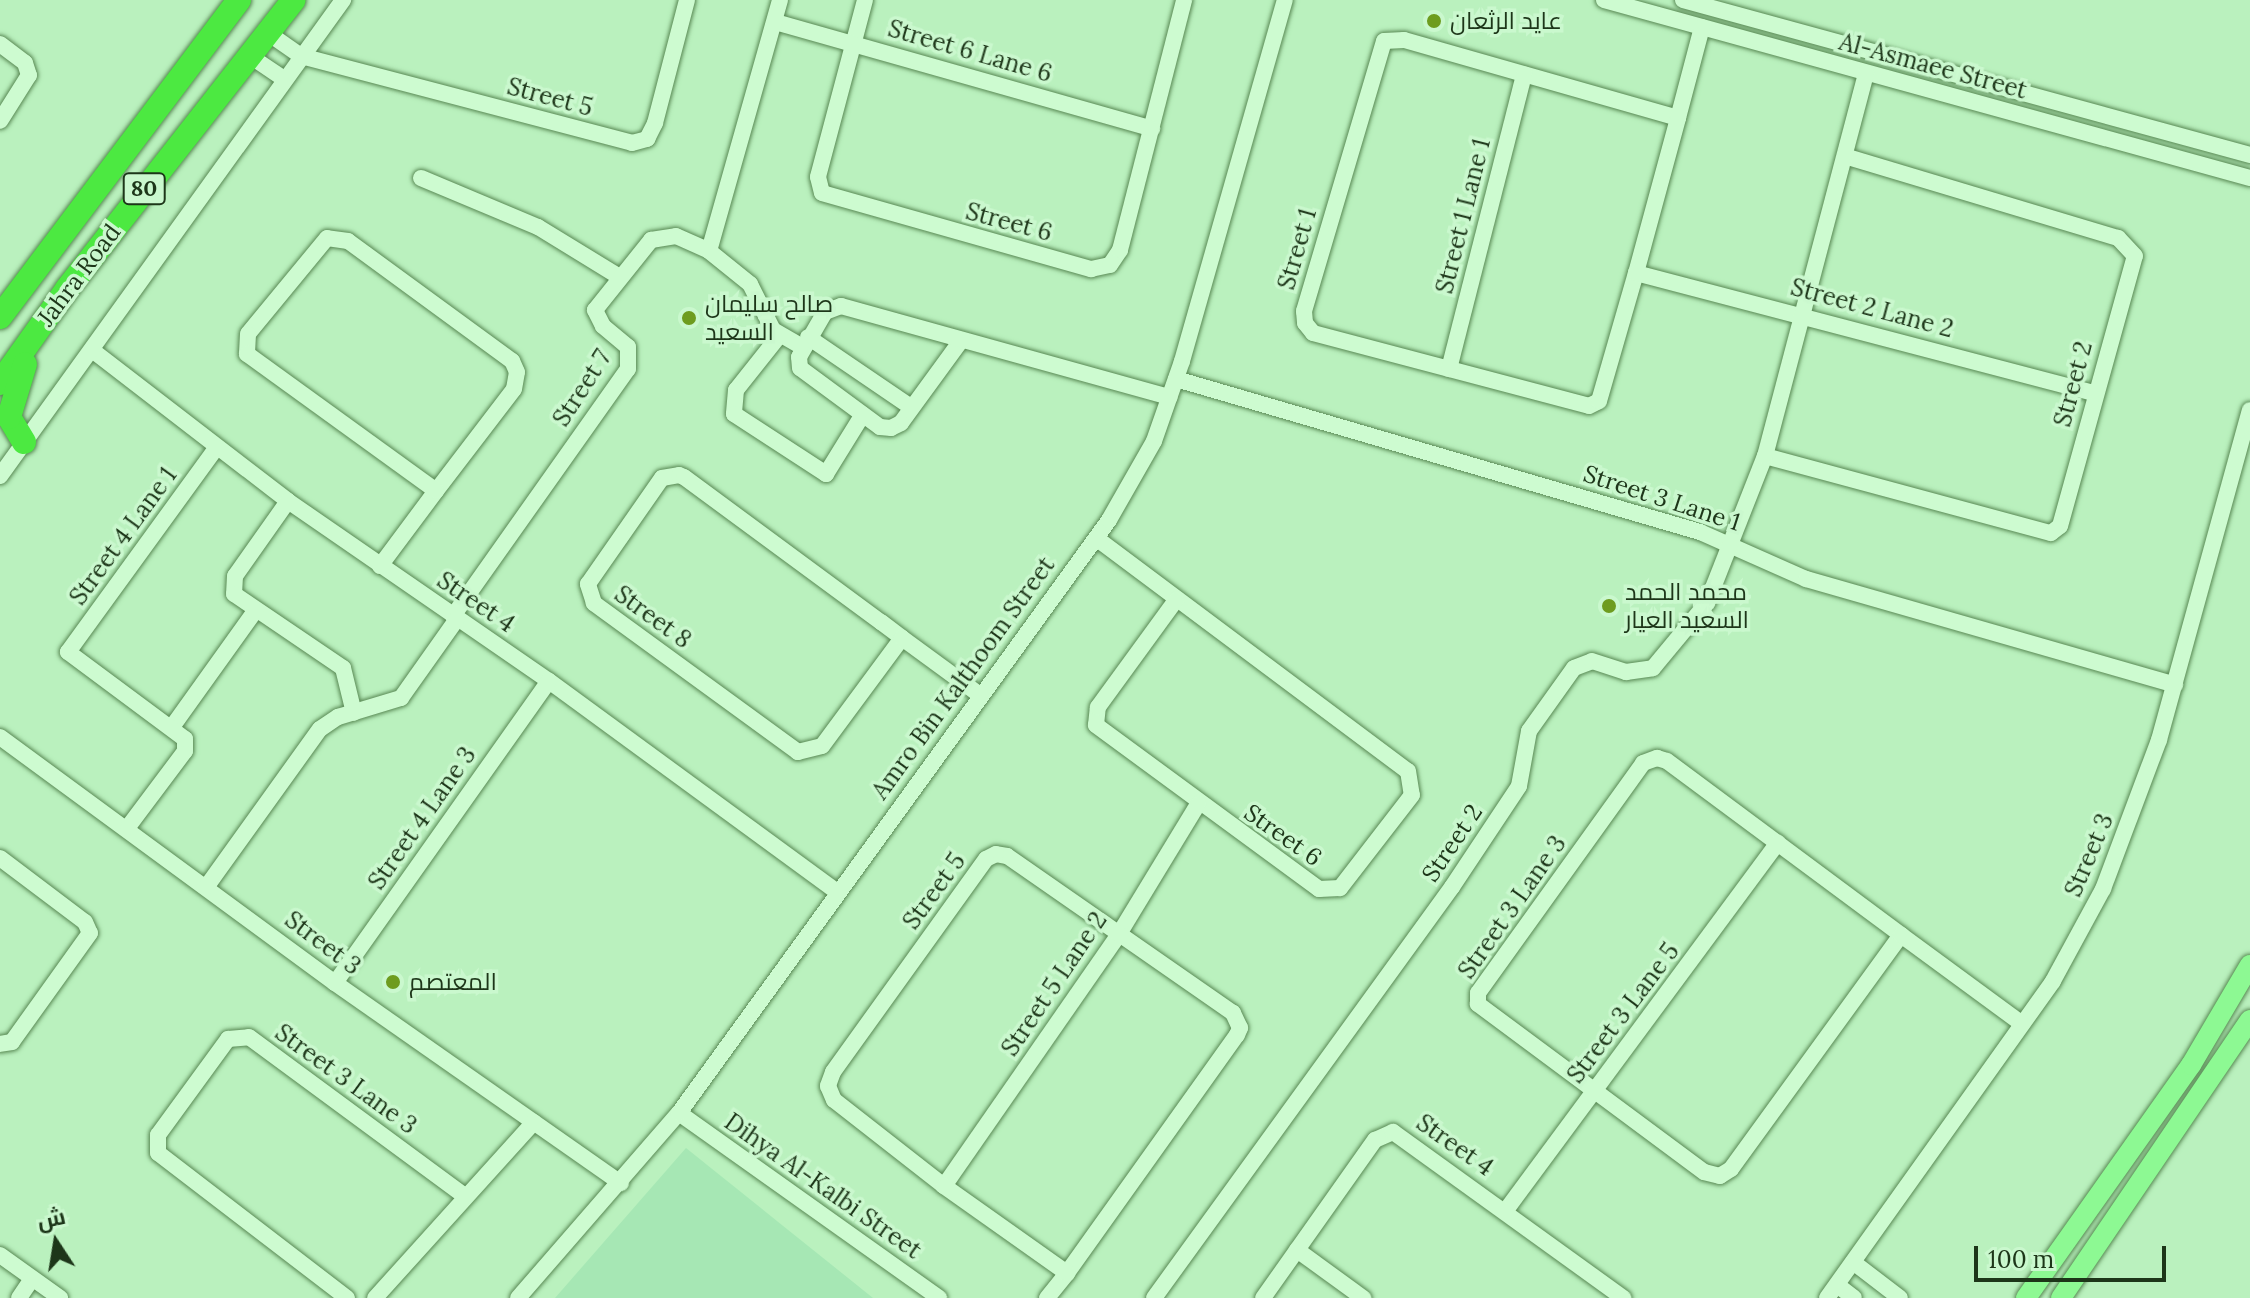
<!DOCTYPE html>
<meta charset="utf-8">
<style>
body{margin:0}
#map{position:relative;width:2250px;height:1298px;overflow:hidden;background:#baf1be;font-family:Lora,Cairo,serif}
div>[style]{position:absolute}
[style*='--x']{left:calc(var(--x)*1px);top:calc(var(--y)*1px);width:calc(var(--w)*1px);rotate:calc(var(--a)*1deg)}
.farmland>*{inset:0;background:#a6e7b4}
.roads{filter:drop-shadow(0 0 2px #588853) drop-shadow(0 0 2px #588853)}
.minor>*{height:16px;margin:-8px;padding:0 8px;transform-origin:8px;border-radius:8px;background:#cdfbd0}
.major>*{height:20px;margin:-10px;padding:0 10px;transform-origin:10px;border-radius:10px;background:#8df993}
.highway>*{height:24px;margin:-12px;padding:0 12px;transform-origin:12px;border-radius:12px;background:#4ce941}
.dots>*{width:22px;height:22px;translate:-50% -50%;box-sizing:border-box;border:4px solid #caf8ce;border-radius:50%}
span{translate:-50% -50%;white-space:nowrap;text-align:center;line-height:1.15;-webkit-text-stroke:7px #caf8ce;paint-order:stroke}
.shield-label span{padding:2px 6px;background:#caf8ce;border:2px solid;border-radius:6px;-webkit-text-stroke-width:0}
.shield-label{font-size:22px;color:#1d3619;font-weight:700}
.poi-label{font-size:24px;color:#1d3619}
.left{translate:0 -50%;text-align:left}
.street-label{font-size:24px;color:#1d3619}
.north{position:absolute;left:16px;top:1202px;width:80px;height:80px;-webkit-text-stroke:6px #caf8ce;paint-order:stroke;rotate:348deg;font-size:22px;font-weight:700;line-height:32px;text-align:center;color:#1d3619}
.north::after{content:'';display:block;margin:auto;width:28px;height:36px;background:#1d3619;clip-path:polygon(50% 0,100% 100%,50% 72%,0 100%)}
.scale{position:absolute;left:1974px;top:1246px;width:192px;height:36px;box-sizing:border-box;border:4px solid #1d3619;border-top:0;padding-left:10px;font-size:24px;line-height:28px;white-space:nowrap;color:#1d3619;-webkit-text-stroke:6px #caf8ce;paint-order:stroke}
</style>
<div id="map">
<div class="farmland">
<div style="clip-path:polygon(686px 1148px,873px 1298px,555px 1298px)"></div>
</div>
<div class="roads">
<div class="minor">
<div style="--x:865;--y:0;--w:183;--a:104.9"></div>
<div style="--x:818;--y:177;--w:16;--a:76"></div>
<div style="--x:822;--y:193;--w:280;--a:15.8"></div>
<div style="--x:1091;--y:269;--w:19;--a:-12"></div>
<div style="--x:1110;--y:265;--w:18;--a:-56"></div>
<div style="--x:1120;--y:250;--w:258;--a:-75.6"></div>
<div style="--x:1604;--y:0;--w:670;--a:15.41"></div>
<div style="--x:1683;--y:0;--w:588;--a:15.29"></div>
<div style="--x:775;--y:22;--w:392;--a:15.8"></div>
<div style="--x:268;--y:33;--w:40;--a:34.9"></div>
<div style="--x:301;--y:56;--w:342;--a:14.7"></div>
<div style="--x:632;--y:143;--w:16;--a:-15"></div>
<div style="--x:647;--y:139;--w:18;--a:-63"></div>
<div style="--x:655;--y:123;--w:127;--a:-75.4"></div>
<div style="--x:0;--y:44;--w:31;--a:37"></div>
<div style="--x:25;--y:63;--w:13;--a:72"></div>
<div style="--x:29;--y:75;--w:54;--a:122.2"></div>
<div style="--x:250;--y:56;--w:41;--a:34.1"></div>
<div style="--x:1678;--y:118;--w:285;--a:-164.1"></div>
<div style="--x:1404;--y:40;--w:20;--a:177"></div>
<div style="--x:1384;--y:41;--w:282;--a:106.5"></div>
<div style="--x:1304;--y:311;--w:12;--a:85"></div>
<div style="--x:1305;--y:323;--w:13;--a:51"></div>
<div style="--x:1313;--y:333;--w:285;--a:14.8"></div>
<div style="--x:1589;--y:406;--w:11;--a:-27"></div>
<div style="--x:1599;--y:401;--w:133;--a:-73.9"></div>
<div style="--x:1636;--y:273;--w:161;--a:-74.8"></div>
<div style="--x:1678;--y:118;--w:94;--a:-75.2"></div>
<div style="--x:421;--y:178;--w:127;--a:22.7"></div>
<div style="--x:538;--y:227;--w:94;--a:31.5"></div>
<div style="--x:709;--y:251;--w:261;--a:-74.2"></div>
<div style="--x:1636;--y:273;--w:474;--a:14.7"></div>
<div style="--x:779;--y:336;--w:69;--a:128.5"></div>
<div style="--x:736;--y:390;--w:24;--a:95"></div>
<div style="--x:734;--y:414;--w:110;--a:33.1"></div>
<div style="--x:826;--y:474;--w:70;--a:-58.3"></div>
<div style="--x:808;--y:337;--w:125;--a:34.2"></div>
<div style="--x:960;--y:342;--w:100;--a:126.1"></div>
<div style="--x:901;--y:423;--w:11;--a:153"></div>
<div style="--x:891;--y:428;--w:11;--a:-175"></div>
<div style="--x:880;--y:427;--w:99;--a:-143.6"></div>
<div style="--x:800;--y:368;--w:11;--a:-95"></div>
<div style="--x:799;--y:357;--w:52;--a:-60"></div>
<div style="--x:825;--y:312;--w:17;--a:-21"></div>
<div style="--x:841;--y:306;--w:341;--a:15.5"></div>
<div style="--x:92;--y:350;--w:247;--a:37.6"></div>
<div style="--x:288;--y:501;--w:317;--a:34.6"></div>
<div style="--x:549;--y:681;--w:356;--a:36.2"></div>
<div style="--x:1449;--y:369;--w:304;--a:-75.7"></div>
<div style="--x:1176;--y:379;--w:546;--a:16.28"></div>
<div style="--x:1700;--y:532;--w:116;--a:23.9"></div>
<div style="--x:1806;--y:579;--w:384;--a:16"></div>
<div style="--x:1765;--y:456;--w:296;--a:15.1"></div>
<div style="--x:2051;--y:533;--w:11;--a:-38"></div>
<div style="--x:2060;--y:526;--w:280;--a:-74.5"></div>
<div style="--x:2135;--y:256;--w:25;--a:-133"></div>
<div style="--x:2118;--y:238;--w:285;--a:-163.3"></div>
<div style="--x:0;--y:476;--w:587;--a:-54.22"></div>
<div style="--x:288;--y:501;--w:92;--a:125.2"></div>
<div style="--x:235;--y:576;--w:18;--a:93"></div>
<div style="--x:234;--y:594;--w:132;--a:34.2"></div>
<div style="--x:343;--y:668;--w:46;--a:76.3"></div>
<div style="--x:1096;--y:538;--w:389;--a:36.8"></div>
<div style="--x:1408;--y:771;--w:24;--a:81"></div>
<div style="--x:1412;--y:795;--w:118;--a:127.7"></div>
<div style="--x:1340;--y:888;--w:21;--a:177"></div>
<div style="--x:1319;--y:889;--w:277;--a:-143.7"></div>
<div style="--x:1096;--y:725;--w:18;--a:-84"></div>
<div style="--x:1098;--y:707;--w:132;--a:-53.9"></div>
<div style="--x:380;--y:566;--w:94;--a:-53.3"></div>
<div style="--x:436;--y:491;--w:128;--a:-52.6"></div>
<div style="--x:514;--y:389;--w:17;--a:-80"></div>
<div style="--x:517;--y:372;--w:12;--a:-114"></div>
<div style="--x:512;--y:361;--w:203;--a:-143.8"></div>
<div style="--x:348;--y:241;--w:21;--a:-172"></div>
<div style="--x:327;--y:238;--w:124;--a:129.5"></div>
<div style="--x:248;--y:334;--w:20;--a:93"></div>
<div style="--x:247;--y:354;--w:233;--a:35.9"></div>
<div style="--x:453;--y:616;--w:303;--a:-54.7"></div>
<div style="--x:628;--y:369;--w:22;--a:-90"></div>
<div style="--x:628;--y:347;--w:33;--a:-140"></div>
<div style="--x:603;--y:326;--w:18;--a:-117"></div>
<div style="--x:595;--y:310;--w:90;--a:-51.3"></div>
<div style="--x:651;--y:240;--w:25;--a:-9"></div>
<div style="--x:676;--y:236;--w:36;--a:24"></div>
<div style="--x:709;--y:251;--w:53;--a:38.8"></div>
<div style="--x:750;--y:284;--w:51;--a:63.4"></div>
<div style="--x:773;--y:330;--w:32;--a:30"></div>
<div style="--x:902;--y:638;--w:134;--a:126.5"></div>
<div style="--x:822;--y:746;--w:25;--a:166"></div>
<div style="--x:798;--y:752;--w:253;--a:-143.9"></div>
<div style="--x:594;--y:603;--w:20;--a:-108"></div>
<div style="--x:588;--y:584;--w:129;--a:-55.1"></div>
<div style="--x:662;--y:478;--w:17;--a:-10"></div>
<div style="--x:679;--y:475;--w:5;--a:22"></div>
<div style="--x:684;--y:477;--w:245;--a:36.4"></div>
<div style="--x:881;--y:622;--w:26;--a:37"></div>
<div style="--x:902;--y:638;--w:97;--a:36.2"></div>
<div style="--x:172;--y:727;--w:143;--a:-54.4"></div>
<div style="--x:0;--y:737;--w:416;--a:36.3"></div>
<div style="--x:335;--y:983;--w:349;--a:35"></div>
<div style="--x:128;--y:827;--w:95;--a:-53.1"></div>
<div style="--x:185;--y:751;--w:12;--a:-90"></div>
<div style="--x:185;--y:739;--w:146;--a:-143.4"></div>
<div style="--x:68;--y:652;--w:252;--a:-54"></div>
<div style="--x:0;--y:858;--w:106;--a:37"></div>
<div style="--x:85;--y:922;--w:12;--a:66"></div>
<div style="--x:90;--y:933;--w:134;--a:125.6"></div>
<div style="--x:12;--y:1042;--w:12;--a:171"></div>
<div style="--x:207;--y:886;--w:193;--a:-54.3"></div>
<div style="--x:320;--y:729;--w:22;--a:-34"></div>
<div style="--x:338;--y:717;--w:66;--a:-16.8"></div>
<div style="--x:401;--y:698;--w:97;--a:-54.7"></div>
<div style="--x:1901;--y:935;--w:289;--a:126"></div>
<div style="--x:1731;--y:1169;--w:13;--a:148"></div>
<div style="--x:1720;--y:1176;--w:16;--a:-166"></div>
<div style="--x:1704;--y:1172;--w:282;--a:-143.4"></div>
<div style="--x:1478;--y:1004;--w:11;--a:-90"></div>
<div style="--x:1478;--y:993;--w:283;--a:-54.3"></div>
<div style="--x:1643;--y:763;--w:15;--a:-20"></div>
<div style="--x:1657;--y:758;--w:10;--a:17"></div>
<div style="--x:1667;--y:761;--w:292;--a:36.6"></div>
<div style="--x:1901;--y:935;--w:150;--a:36.3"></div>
<div style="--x:335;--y:983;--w:370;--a:-54.7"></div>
<div style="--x:679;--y:1113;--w:319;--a:35.4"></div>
<div style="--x:944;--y:1186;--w:307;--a:-55.2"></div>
<div style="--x:1119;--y:934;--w:152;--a:-58.7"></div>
<div style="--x:1506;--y:1210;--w:457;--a:-53.5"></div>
<div style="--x:1297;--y:1250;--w:82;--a:36"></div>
<div style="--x:0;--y:1255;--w:74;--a:35.6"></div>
<div style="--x:1853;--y:1262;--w:59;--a:37.5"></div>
<div style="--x:1837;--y:1285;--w:21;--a:37"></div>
<div style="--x:19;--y:1298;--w:23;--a:-56"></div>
<div style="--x:347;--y:1298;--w:238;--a:-142.5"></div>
<div style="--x:158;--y:1153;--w:18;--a:-90"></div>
<div style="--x:158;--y:1135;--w:119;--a:-53.9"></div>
<div style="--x:228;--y:1039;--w:21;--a:-5"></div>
<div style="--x:249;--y:1037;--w:268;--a:36.4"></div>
<div style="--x:375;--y:1298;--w:237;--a:-47.9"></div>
<div style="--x:518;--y:1298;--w:245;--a:-49"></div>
<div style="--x:679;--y:1113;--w:732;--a:-54.05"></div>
<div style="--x:1109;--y:520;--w:91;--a:-60.3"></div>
<div style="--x:1154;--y:441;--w:85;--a:-70.7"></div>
<div style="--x:1182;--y:361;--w:375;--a:-74.1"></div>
<div style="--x:1047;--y:1298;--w:32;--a:-51"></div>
<div style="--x:1067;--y:1273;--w:292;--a:-54.5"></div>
<div style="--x:1237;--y:1035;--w:8;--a:-67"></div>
<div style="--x:1240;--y:1028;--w:17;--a:-115"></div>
<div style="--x:1233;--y:1013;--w:275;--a:-145.2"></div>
<div style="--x:1007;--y:856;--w:11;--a:-170"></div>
<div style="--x:996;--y:854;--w:11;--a:153"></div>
<div style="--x:986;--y:859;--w:262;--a:125.7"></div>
<div style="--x:833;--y:1072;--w:15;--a:110"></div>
<div style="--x:828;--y:1086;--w:15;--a:67"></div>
<div style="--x:834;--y:1100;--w:140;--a:38"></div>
<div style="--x:944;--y:1186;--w:151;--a:35.3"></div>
<div style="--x:1154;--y:1298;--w:508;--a:-54.06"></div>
<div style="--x:1452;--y:887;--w:121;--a:-56.4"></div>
<div style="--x:1519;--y:786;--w:56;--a:-79.7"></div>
<div style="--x:1529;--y:731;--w:77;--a:-54.5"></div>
<div style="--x:1574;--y:668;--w:19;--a:-21"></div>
<div style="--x:1592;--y:661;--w:36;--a:18"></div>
<div style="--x:1626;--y:672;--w:27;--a:-8"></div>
<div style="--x:1653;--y:668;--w:85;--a:-50.3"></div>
<div style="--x:1707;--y:603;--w:158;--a:-68.5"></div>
<div style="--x:1765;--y:456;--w:396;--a:-75.2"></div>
<div style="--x:1263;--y:1298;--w:194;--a:-54.7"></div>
<div style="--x:1375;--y:1140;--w:20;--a:-24"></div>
<div style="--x:1393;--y:1132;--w:284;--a:35.8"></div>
<div style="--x:1827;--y:1298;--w:389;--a:-54.5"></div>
<div style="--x:2053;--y:981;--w:105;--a:-61.5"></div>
<div style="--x:2103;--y:889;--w:159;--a:-69.4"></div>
<div style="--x:2159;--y:740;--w:342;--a:-74.6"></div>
</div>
<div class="major">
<div style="--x:2026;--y:1298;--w:286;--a:-54.7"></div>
<div style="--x:2191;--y:1065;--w:116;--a:-59.5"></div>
<div style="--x:2061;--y:1298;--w:336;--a:-55.8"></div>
</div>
<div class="highway">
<div style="--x:0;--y:317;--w:397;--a:-53"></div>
<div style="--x:0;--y:383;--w:115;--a:-54.5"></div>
<div style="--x:67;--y:289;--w:367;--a:-51.9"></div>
<div style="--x:24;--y:442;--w:29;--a:-121"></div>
<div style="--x:9;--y:417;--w:55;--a:-73.2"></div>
</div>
</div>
<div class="dots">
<div style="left:1434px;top:21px;background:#6e9c1f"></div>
<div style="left:689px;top:318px;background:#6e9c1f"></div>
<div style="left:1609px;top:606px;background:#6e9c1f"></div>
<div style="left:393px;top:982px;background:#6e9c1f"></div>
</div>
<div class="shield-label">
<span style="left:144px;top:189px">80</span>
</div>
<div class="poi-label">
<span class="left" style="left:1450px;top:21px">عايد الرثعان</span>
<span class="left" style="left:705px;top:318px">صالح سليمان<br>السعيد</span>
<span class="left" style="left:1625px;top:606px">محمد الحمد<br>السعيد العيار</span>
<span class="left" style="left:409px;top:982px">المعتصم</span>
</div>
<div class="street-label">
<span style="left:970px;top:51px;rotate:16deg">Street 6 Lane 6</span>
<span style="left:1933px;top:66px;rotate:15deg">Al-Asmaee Street</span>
<span style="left:550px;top:97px;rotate:15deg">Street 5</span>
<span style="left:1463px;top:216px;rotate:-76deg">Street 1 Lane 1</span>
<span style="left:1009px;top:222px;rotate:15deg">Street 6</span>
<span style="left:1297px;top:249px;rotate:-74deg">Street 1</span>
<span style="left:79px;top:275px;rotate:-53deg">Jahra Road</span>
<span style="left:1872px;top:308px;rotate:15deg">Street 2 Lane 2</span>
<span style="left:2073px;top:384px;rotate:-75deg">Street 2</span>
<span style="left:582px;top:388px;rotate:-57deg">Street 7</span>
<span style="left:1662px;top:498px;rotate:18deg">Street 3 Lane 1</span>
<span style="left:123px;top:536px;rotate:-54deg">Street 4 Lane 1</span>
<span style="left:476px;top:602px;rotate:34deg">Street 4</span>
<span style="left:653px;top:617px;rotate:36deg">Street 8</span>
<span style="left:963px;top:678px;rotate:-54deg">Amro Bin Kalthoom Street</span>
<span style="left:422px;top:818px;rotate:-55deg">Street 4 Lane 3</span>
<span style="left:1283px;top:835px;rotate:35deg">Street 6</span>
<span style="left:1452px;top:843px;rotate:-56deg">Street 2</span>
<span style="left:2089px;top:855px;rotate:-67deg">Street 3</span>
<span style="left:934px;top:891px;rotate:-54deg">Street 5</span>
<span style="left:1512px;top:907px;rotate:-55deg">Street 3 Lane 3</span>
<span style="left:323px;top:943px;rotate:37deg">Street 3</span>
<span style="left:1054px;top:984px;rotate:-56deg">Street 5 Lane 2</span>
<span style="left:1623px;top:1013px;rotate:-53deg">Street 3 Lane 5</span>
<span style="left:346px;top:1079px;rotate:36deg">Street 3 Lane 3</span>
<span style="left:1455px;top:1145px;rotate:35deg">Street 4</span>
<span style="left:823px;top:1186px;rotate:35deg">Dihya Al-Kalbi Street</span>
</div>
<div class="north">ش</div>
<div class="scale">100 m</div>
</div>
